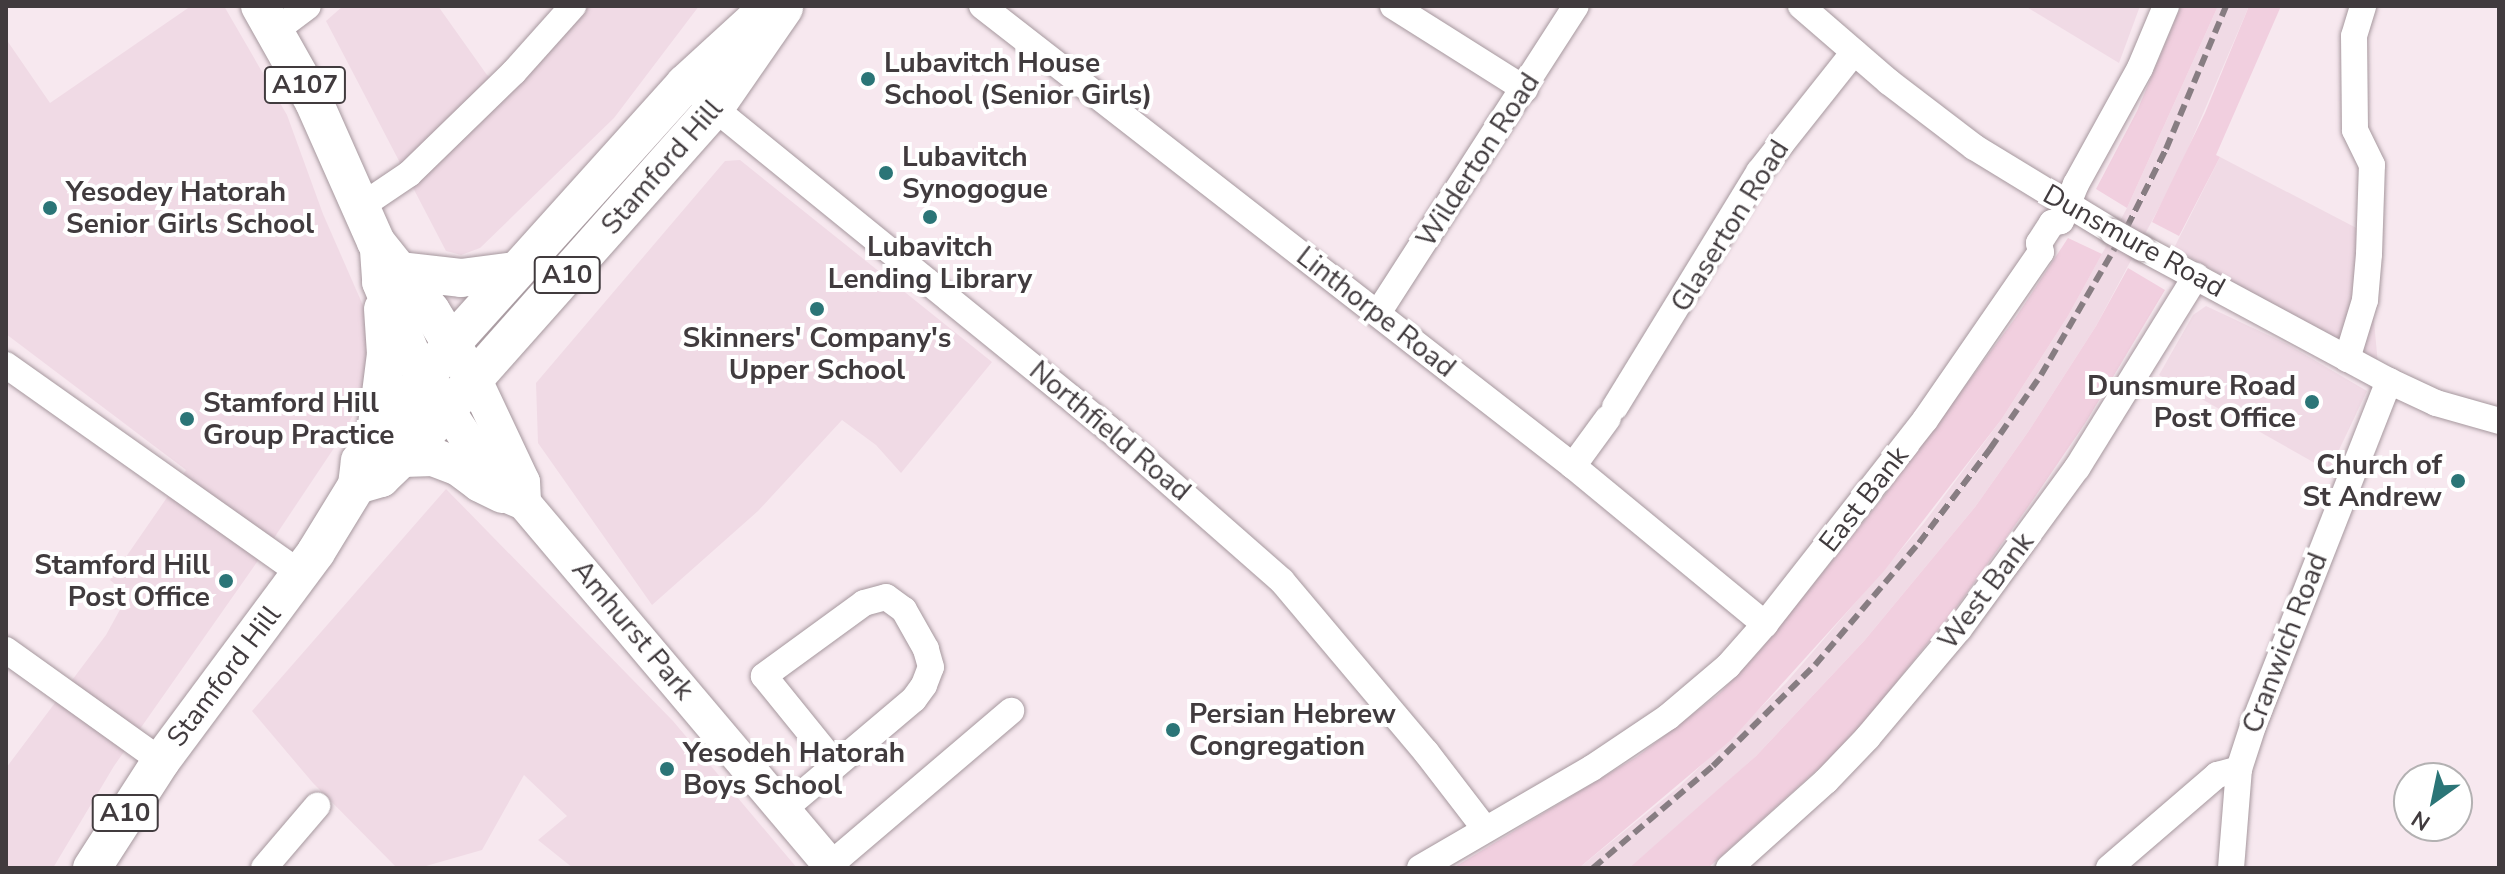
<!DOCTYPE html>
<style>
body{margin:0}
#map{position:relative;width:2505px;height:874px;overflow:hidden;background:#f7e8ef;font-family:"Nunito Sans",sans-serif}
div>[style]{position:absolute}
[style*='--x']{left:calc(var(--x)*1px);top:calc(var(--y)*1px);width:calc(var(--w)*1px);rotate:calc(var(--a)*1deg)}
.built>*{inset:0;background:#f0dae5}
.green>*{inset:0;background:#f1cfdf}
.roads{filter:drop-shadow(0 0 2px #a6989e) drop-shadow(0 0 2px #a6989e)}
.minor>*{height:26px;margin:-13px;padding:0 13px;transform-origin:13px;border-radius:13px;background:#fff}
.major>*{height:34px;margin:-17px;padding:0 17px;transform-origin:17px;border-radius:17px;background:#fff}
.highway>*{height:38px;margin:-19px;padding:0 19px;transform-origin:19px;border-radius:19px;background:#fff}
.rail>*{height:6px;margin-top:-3px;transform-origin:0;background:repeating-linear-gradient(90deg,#877d82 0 12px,transparent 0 18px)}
.bridges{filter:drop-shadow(0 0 2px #a6989e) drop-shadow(0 0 2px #a6989e)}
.minor-bridge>*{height:26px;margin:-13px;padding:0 13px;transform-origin:13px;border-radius:13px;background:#fff}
.dots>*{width:22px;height:22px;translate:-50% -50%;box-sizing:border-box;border:4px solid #fff;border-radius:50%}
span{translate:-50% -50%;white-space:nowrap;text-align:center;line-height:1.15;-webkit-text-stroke:8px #fff;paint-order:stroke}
.shield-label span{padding:2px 6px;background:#fff;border:2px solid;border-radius:6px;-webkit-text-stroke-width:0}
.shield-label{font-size:26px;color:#413b3e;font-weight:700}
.poi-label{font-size:28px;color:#413b3e;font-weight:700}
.left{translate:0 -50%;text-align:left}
.right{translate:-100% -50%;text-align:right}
.street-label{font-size:28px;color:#413b3e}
.frame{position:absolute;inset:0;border:8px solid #413b3e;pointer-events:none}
.north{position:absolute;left:2393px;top:762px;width:80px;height:80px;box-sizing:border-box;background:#fff;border:2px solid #b3b1b2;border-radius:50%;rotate:213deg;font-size:22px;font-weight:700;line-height:32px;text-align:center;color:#413b3e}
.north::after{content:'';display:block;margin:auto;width:28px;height:36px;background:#2b7577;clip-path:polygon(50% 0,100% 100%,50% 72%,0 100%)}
</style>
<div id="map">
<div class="built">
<div style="clip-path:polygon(191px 6px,224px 6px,287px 115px,323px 214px,365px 310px,372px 347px,362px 397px,344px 433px,276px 535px,114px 766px,53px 868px,6px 868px,6px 768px,106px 635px,128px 595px,110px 580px,186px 470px,6px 334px,6px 39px,50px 103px)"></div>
<div style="clip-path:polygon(343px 6px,438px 6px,487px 75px,505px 86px,582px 6px,699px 6px,614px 118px,480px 248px,461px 255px,446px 251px,326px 21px)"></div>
<div style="clip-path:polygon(2025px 6px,2140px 6px,2119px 63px)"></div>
<div style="clip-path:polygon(2218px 6px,2249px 6px,2178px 172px,2096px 326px,2028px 432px,1975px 507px,1864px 641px,1756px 756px,1691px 815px,1629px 868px,1579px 868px,1680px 786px,1786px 683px,1924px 523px,2001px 420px,2068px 316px,2127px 208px)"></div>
<div style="clip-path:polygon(2220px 157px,2366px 233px,2378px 365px,2174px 248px)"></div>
<div style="clip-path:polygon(740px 160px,992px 362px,901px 473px,876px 445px,842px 420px,758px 511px,652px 605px,538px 443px,536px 383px,725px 161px)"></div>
<div style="clip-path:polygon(2206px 306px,2285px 343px,2367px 391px,2329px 471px,2159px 375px,2193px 315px)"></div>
<div style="clip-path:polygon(446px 489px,673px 721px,797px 868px,573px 868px,538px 840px,567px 816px,524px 775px,482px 850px,419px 868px,397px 868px,313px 783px,252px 711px)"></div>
</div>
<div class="green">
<div style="clip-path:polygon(2181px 6px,2218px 6px,2127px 208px,2096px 189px,2137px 111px)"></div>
<div style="clip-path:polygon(2249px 6px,2281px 6px,2216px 155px,2220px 157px,2179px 236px,2152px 222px,2205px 113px)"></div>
<div style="clip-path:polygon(2068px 238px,2102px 254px,2068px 316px,2001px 420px,1884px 571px,1731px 740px,1579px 868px,1453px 868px,1638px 756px,1719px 694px,1758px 653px,1881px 500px,2016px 317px)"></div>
<div style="clip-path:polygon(2128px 268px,2165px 290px,2086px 422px,2028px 507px,1959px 604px,1869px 716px,1826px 762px,1708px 868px,1629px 868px,1756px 756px,1864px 641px,1975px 507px,2028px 432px,2096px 326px)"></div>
</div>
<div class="roads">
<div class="minor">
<div style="--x:982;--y:6;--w:749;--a:37.9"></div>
<div style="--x:1573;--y:466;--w:249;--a:39.5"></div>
<div style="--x:1393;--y:6;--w:156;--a:32.2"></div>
<div style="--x:1801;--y:6;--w:116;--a:40.8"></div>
<div style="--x:1889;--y:82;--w:107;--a:37.4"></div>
<div style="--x:1974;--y:147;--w:163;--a:31.4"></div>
<div style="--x:275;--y:31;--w:41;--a:-37.1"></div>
<div style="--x:703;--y:99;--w:523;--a:39.1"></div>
<div style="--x:1109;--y:429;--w:230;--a:41.3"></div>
<div style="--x:1282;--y:581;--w:224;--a:49.9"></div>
<div style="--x:1426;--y:752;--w:97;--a:52.5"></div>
<div style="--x:360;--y:207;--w:59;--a:-34"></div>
<div style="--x:409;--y:174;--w:146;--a:-44.2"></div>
<div style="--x:514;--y:72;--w:89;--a:-48.2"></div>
<div style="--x:2142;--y:248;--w:281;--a:28.3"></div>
<div style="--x:2389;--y:381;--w:52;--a:25.1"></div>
<div style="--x:2436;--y:403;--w:66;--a:15.9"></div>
<div style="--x:1378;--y:313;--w:365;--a:-57.2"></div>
<div style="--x:2347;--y:359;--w:62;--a:-73"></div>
<div style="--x:2365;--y:300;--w:46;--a:-85"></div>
<div style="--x:2369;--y:254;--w:89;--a:-88.1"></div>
<div style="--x:2372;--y:165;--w:39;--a:-116"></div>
<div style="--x:2355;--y:130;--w:94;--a:-90.6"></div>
<div style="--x:2354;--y:36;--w:31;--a:-73"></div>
<div style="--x:6;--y:365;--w:362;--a:35.3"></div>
<div style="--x:1615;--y:407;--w:276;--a:-58.5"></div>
<div style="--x:1759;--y:172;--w:153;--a:-51.6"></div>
<div style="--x:1573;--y:466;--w:59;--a:-53.9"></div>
<div style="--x:6;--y:650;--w:191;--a:35.6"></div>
<div style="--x:784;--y:809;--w:170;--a:-40.2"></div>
<div style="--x:914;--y:699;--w:17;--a:-54"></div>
<div style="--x:924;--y:685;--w:19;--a:-69"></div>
<div style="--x:931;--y:667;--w:19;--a:-106"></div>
<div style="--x:926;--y:649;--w:45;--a:-119.4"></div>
<div style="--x:904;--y:610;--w:22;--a:-144"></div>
<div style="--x:886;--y:597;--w:23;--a:165"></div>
<div style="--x:864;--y:603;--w:124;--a:143.9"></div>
<div style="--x:764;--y:676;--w:114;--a:51"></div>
<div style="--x:830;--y:865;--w:238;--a:-40.4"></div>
<div style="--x:264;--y:868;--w:82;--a:-49.5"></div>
<div style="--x:1420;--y:868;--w:199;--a:-30.2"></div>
<div style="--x:1592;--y:768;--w:92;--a:-33.9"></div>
<div style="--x:1668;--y:717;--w:79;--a:-40.4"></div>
<div style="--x:1728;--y:666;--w:56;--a:-48.6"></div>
<div style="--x:1765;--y:624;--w:259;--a:-51.9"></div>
<div style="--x:1925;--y:420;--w:204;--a:-55.4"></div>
<div style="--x:2041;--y:252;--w:9;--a:-103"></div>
<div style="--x:2039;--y:243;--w:24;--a:-57"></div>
<div style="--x:2052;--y:223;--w:9;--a:-13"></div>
<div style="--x:2061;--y:221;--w:40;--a:-68"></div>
<div style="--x:2076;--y:184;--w:132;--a:-61.1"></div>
<div style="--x:2140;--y:68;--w:67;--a:-67.2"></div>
<div style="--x:1729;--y:868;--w:130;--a:-41.9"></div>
<div style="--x:1826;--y:781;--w:61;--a:-46.3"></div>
<div style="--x:1868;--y:737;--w:141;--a:-49.9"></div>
<div style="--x:1959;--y:629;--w:200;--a:-53.8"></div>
<div style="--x:2077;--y:468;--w:226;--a:-58.2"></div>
<div style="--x:2109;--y:868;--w:143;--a:-40.7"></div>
<div style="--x:2217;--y:775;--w:23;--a:-15"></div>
<div style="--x:2231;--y:868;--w:99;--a:-85.4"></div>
<div style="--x:2239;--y:769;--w:45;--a:-72"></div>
<div style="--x:2253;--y:726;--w:371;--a:-68.5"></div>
</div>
<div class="major">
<div style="--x:474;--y:378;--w:115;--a:64.8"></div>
<div style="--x:523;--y:482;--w:21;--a:87"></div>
<div style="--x:447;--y:409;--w:102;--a:56.6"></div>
<div style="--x:503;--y:494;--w:23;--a:23"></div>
<div style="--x:524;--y:503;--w:478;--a:49.8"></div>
</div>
<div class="highway">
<div style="--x:260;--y:6;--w:110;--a:60.6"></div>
<div style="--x:314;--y:102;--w:153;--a:66.1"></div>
<div style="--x:376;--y:242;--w:88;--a:51.4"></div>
<div style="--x:431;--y:311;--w:61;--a:58.4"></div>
<div style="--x:379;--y:250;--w:32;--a:86"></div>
<div style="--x:381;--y:282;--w:78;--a:67.4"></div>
<div style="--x:411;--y:354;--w:49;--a:57.6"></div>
<div style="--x:399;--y:271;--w:62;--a:6.4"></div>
<div style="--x:461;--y:278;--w:54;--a:-7.4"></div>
<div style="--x:375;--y:441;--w:88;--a:-82.8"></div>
<div style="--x:386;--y:354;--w:45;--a:-93.8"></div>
<div style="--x:403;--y:458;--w:30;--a:-2"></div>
<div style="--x:433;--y:457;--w:28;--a:21"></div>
<div style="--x:459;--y:467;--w:26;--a:37"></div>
<div style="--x:480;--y:483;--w:25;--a:26"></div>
<div style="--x:357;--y:485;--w:25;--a:-16"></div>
<div style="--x:381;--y:478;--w:53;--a:-44.2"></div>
<div style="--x:419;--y:441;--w:444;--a:-48.4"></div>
<div style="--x:714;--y:109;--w:123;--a:-55.3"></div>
<div style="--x:92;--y:868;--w:127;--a:-57.2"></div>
<div style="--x:161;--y:761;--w:260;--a:-53.4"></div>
<div style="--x:316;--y:552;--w:79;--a:-58.5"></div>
<div style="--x:357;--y:485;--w:24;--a:-83"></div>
<div style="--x:360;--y:461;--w:148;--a:-52.1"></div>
<div style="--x:451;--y:344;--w:350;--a:-48"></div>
<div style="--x:685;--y:84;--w:115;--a:-42.5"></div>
</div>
</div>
<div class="rail">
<div style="--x:1593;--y:868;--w:157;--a:-40.4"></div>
<div style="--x:1713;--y:766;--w:144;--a:-44.7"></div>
<div style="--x:1815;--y:665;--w:160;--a:-49.6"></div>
<div style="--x:1919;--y:543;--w:118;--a:-52.9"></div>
<div style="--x:1990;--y:449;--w:90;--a:-55.4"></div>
<div style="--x:2041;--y:375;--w:171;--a:-59.8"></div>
<div style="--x:2127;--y:227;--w:87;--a:-63.4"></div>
<div style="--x:2166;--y:149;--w:155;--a:-67.2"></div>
</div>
<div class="bridges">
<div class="minor-bridge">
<div style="--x:2113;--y:232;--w:33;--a:29"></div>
</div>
</div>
<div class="dots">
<div style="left:868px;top:79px;background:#2b7577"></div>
<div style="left:886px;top:173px;background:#2b7577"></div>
<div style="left:50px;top:208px;background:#2b7577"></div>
<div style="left:930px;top:217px;background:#2b7577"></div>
<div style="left:817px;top:309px;background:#2b7577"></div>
<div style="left:2312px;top:402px;background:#2b7577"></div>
<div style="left:187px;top:419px;background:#2b7577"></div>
<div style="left:2458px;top:481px;background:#2b7577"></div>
<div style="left:226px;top:581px;background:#2b7577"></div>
<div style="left:1173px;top:730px;background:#2b7577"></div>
<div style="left:667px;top:769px;background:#2b7577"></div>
</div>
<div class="shield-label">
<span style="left:305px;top:85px">A107</span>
<span style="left:567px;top:275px">A10</span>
<span style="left:125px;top:813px">A10</span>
</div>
<div class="poi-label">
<span class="left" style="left:884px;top:79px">Lubavitch House<br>School (Senior Girls)</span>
<span class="left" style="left:902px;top:173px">Lubavitch<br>Synogogue</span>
<span class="left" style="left:66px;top:208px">Yesodey Hatorah<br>Senior Girls School</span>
<span style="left:930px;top:263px">Lubavitch<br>Lending Library</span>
<span style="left:817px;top:354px">Skinners' Company's<br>Upper School</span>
<span class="right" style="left:2296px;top:402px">Dunsmure Road<br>Post Office</span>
<span class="left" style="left:203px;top:419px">Stamford Hill<br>Group Practice</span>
<span class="right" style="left:2442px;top:481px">Church of<br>St Andrew</span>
<span class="right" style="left:210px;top:581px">Stamford Hill<br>Post Office</span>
<span class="left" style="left:1189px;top:730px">Persian Hebrew<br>Congregation</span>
<span class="left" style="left:683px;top:769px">Yesodeh Hatorah<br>Boys School</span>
</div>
<div class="street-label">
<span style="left:1478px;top:160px;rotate:-57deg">Wilderton Road</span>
<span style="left:662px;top:167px;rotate:-49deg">Stamford Hill</span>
<span style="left:1730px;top:226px;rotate:-58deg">Glaserton Road</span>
<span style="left:2134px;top:241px;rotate:29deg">Dunsmure Road</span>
<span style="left:1376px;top:312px;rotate:38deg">Linthorpe Road</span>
<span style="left:1110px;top:431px;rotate:40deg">Northfield Road</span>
<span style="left:1864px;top:499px;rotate:-52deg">East Bank</span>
<span style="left:1986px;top:591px;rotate:-53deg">West Bank</span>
<span style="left:633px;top:630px;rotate:50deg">Amhurst Park</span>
<span style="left:2285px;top:643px;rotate:-69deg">Cranwich Road</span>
<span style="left:224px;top:676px;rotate:-53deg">Stamford Hill</span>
</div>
<div class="frame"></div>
<div class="north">N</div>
</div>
